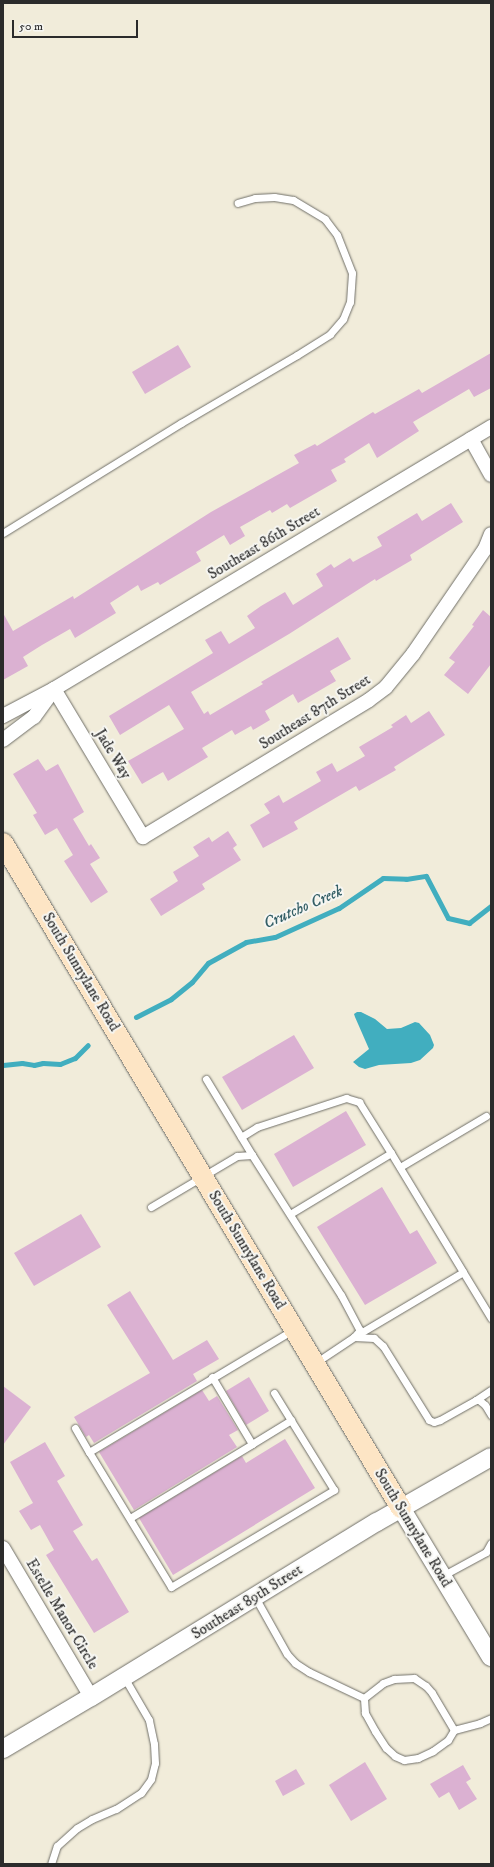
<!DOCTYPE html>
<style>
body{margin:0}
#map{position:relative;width:494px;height:1867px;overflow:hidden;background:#f1ecda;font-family:"IM FELL DW Pica",serif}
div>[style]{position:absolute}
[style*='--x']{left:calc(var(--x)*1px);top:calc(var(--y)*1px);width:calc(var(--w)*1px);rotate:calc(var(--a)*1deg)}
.water>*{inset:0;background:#41aebf}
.stream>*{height:5px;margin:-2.5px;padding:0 2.5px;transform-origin:2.5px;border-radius:2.5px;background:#41aebf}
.building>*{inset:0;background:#dbb1d2}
.roads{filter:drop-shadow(0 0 1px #706f68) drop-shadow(0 0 1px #706f68)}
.service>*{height:7px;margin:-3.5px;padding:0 3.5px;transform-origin:3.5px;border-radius:3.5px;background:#fff}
.minor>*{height:14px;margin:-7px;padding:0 7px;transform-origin:7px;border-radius:7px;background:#fff}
.tertiary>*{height:18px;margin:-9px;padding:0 9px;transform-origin:9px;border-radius:9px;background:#fff}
.secondary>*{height:20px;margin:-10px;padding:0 10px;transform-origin:10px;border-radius:10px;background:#fde5c5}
span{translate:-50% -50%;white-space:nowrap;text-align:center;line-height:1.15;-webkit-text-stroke:4px #f6f6f2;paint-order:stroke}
.street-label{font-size:15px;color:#2b2b2b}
.water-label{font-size:16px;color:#345f66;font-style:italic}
.frame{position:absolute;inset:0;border:4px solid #2b2b2b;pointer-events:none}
.scale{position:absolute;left:12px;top:20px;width:126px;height:18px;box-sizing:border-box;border:2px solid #2b2b2b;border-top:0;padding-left:5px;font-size:12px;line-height:14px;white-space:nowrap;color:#2b2b2b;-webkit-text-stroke:3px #f6f6f2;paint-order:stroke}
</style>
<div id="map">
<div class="water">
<div style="clip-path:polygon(357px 1012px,361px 1012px,375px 1019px,387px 1029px,401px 1028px,415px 1022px,419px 1023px,430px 1035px,434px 1045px,433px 1048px,420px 1060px,411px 1063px,379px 1065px,365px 1069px,359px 1067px,353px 1062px,369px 1049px,355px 1017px,354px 1014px)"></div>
</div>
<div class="stream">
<div style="--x:136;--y:1017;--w:39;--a:-27"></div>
<div style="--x:171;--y:999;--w:27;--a:-39"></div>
<div style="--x:192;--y:982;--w:25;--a:-50"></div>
<div style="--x:208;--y:963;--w:43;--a:-28.9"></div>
<div style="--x:246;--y:942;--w:29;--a:-10"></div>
<div style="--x:275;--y:937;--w:70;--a:-24.4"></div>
<div style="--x:339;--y:908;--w:53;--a:-34.3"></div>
<div style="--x:383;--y:878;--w:23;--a:2"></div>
<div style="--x:406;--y:879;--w:20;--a:-9"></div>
<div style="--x:426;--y:876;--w:47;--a:62.4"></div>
<div style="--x:448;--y:918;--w:22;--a:13"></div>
<div style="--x:469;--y:923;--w:28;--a:-38"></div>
<div style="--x:3;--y:1065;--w:19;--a:-6"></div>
<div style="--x:22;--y:1063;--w:12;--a:9"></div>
<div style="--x:34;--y:1065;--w:9;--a:-13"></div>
<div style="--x:43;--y:1063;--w:17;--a:3"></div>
<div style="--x:60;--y:1064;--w:16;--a:-22"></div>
<div style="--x:75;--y:1058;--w:18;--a:-45"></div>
</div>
<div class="building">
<div style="clip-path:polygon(178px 345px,191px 367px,145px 394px,132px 372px)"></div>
<div style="clip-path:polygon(491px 353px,491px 388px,474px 397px,469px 389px,413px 422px,419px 431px,377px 458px,369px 443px,344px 459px,346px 462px,331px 470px,337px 481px,290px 508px,287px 504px,272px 513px,270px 510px,240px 527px,245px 536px,230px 545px,224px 535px,196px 552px,201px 561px,160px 585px,158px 582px,141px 591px,138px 585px,110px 603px,116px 613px,75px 638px,70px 629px,42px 645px,23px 657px,28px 666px,3px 680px,3px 613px,13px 631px,73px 596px,74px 599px,211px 512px,299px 463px,294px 455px,315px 444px,317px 446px,373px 412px,375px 414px,419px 389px,422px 393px)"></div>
<div style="clip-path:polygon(451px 503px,463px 522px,410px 555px,412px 560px,376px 581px,375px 579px,289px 634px,191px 692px,204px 714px,208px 711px,210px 715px,263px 684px,261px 682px,338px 637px,351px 659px,330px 671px,336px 681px,298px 703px,293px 694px,265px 711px,270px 720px,253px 730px,251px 726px,235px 735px,232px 730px,202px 748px,208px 757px,168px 781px,163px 772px,142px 784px,128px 761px,184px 729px,169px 705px,120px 735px,109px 716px,213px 653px,205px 640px,221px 631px,229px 644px,255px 628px,247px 616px,261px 606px,285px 592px,293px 605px,323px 586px,316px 574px,331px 564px,334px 568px,350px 558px,353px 562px,382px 546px,377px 537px,417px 513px,422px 521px)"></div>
<div style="clip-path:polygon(483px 610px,491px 617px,491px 664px,468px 694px,444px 675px,455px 662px,449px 658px,474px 626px,472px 625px)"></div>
<div style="clip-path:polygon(429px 711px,445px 735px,394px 767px,396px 770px,359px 791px,356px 786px,294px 822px,298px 829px,263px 848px,250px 825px,270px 813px,264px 804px,279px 795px,283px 803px,321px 781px,316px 772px,332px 763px,337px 772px,365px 756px,359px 747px,393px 727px,391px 725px,406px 715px,411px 723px)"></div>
<div style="clip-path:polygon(38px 759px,46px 771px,58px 764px,84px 812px,73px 819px,89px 846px,91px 844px,100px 858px,90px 864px,108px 892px,91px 903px,64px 861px,73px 855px,57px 828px,45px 835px,33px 815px,37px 813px,13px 774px)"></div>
<div style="clip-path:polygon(228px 831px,237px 845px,233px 848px,241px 860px,202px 884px,205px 889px,161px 916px,150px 899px,178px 881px,173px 872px,199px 856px,193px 847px,209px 837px,212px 842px)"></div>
<div style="clip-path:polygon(294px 1035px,314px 1068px,242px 1110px,222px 1077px)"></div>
<div style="clip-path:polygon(346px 1111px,366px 1145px,293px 1187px,274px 1154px)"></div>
<div style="clip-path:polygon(382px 1187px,410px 1234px,417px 1230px,437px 1263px,365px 1305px,317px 1227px)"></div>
<div style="clip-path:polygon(81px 1214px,101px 1247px,34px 1286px,14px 1253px)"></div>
<div style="clip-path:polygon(130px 1291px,173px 1360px,207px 1340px,219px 1359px,193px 1374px,197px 1381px,94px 1443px,89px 1435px,86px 1437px,74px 1417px,150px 1373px,107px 1305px)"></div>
<div style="clip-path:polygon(249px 1377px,269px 1411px,246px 1425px,226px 1391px)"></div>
<div style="clip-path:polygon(3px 1386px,31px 1407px,3px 1445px)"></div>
<div style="clip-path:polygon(202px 1390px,209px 1401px,217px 1396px,238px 1430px,229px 1435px,237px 1447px,134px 1510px,99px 1452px)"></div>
<div style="clip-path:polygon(285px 1439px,315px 1488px,173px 1575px,139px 1518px,242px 1456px,246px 1463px)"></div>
<div style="clip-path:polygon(45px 1442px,65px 1476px,57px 1481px,83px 1525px,73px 1531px,92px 1561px,97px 1558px,129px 1612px,94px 1633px,46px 1555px,54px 1550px,40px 1525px,31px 1530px,19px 1511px,33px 1503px,10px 1462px)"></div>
<div style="clip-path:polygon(365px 1762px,387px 1799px,351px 1821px,329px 1785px)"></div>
<div style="clip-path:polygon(463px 1765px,471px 1779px,466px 1782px,477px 1799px,459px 1810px,449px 1792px,439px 1798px,430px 1784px)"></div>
<div style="clip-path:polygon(296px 1769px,305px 1784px,283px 1796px,275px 1781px)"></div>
</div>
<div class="roads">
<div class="service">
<div style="--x:3;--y:533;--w:209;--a:-31.7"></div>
<div style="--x:181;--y:423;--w:134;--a:-30.4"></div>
<div style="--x:297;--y:355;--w:39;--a:-32"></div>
<div style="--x:330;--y:334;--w:20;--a:-49"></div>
<div style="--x:343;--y:319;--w:18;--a:-68"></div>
<div style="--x:350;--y:302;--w:29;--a:-86"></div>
<div style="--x:352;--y:273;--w:41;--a:-111.5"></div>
<div style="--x:337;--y:235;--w:20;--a:-127"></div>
<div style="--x:325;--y:219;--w:37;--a:-149"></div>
<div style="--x:293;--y:200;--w:19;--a:-171"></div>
<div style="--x:274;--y:197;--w:19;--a:177"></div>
<div style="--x:255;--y:198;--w:18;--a:164"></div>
<div style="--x:206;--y:1079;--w:89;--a:58.8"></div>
<div style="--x:241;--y:1137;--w:19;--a:-32"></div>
<div style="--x:257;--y:1127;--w:94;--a:-18"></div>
<div style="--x:346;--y:1098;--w:14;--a:17"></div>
<div style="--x:359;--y:1102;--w:60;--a:57.9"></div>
<div style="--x:400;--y:1167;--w:100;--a:-30.7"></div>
<div style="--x:151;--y:1207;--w:100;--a:-30.7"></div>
<div style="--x:237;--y:1156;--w:15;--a:-4"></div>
<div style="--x:252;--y:1155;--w:166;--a:57.6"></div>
<div style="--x:341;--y:1295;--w:40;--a:62"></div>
<div style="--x:360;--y:1330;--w:9;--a:131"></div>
<div style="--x:354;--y:1337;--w:47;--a:146.3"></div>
<div style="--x:290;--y:1214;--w:118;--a:-31.1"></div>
<div style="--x:391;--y:1153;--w:139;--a:58.8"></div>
<div style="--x:357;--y:1335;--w:123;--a:-30.7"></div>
<div style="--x:463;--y:1272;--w:54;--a:58.7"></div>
<div style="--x:354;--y:1337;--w:20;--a:3"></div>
<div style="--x:374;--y:1338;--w:12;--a:42"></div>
<div style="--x:383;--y:1346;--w:87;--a:58.1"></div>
<div style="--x:429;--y:1420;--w:5;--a:22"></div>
<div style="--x:434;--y:1422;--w:6;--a:-18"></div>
<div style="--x:440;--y:1420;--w:41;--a:-29.1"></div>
<div style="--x:476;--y:1400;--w:3;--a:0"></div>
<div style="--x:479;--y:1400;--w:8;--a:40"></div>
<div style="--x:485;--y:1405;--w:12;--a:59"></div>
<div style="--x:476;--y:1400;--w:18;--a:-34"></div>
<div style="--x:75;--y:1428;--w:28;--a:60"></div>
<div style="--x:89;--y:1452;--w:238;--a:-30.9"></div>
<div style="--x:252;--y:1444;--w:46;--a:-31.6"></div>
<div style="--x:89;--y:1452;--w:158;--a:58.7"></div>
<div style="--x:171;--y:1587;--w:190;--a:-30.8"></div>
<div style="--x:334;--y:1490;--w:114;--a:-121.7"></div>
<div style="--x:130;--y:1518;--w:143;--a:-31.2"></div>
<div style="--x:252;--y:1444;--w:78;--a:-120.8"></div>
<div style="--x:442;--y:1576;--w:50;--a:-28.6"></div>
<div style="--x:486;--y:1552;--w:10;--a:-61"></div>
<div style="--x:255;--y:1597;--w:65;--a:60.7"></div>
<div style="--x:287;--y:1654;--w:12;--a:48"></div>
<div style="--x:295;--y:1663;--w:17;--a:33"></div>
<div style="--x:309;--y:1672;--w:61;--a:25.3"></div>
<div style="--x:364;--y:1698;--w:24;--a:-38"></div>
<div style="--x:383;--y:1683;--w:12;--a:-20"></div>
<div style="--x:394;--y:1679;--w:20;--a:-3"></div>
<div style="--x:414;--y:1678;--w:14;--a:34"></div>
<div style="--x:426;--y:1686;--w:9;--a:49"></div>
<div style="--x:432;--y:1693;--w:43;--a:59.3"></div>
<div style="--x:454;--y:1730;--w:12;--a:121"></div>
<div style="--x:448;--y:1740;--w:19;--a:144"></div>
<div style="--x:433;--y:1751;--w:17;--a:155"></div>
<div style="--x:418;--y:1758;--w:14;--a:172"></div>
<div style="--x:404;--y:1760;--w:10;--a:-156"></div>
<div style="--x:395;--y:1756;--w:12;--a:-138"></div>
<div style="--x:386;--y:1748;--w:20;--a:-123"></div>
<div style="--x:375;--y:1731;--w:21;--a:-119"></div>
<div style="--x:365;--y:1713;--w:15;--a:-94"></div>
<div style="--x:454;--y:1730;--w:27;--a:-15"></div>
<div style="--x:480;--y:1723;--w:12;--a:-24"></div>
<div style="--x:51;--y:1864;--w:19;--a:-72"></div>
<div style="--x:57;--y:1846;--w:27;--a:-42"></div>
<div style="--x:77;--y:1828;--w:17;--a:-31"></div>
<div style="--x:92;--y:1819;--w:26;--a:-23"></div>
<div style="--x:116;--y:1809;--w:30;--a:-33"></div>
<div style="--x:141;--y:1793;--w:17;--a:-54"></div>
<div style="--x:151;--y:1779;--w:16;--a:-76"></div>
<div style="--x:155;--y:1763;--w:19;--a:-93"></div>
<div style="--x:154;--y:1744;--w:25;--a:-102"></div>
<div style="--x:149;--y:1720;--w:50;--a:-120.2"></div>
</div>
<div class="minor">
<div style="--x:471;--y:439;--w:41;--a:60.9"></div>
<div style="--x:54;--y:689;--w:173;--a:59"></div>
<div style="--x:143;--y:837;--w:264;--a:-31.2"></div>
<div style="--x:369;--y:700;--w:21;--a:-37"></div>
<div style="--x:386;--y:687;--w:43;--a:-50.7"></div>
<div style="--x:413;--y:654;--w:127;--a:-55.6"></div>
<div style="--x:485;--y:549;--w:16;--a:-68"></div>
<div style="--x:3;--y:716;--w:58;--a:-27.9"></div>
<div style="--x:54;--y:689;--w:510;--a:-30.94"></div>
<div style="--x:3;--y:740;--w:39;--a:-37"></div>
<div style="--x:34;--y:717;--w:32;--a:-54"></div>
<div style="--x:3;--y:1548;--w:173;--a:59.4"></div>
</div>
<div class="tertiary">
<div style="--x:401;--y:1508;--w:174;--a:58.9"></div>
<div style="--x:3;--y:1749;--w:102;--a:-30.6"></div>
<div style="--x:91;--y:1697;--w:335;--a:-31.5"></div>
<div style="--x:377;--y:1522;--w:131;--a:-29.7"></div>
</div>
<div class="secondary">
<div style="--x:3;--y:843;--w:775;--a:59.1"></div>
</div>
</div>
<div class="street-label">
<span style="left:264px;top:543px;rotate:-31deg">Southeast 86th Street</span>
<span style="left:315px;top:712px;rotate:-32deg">Southeast 87th Street</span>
<span style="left:113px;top:754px;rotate:59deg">Jade Way</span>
<span style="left:81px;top:972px;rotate:59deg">South Sunnylane Road</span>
<span style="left:247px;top:1250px;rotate:59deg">South Sunnylane Road</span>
<span style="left:413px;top:1528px;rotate:59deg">South Sunnylane Road</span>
<span style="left:247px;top:1602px;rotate:-32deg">Southeast 89th Street</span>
<span style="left:62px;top:1614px;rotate:59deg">Estelle Manor Circle</span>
</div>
<div class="water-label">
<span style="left:303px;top:907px;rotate:-24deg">Crutcho Creek</span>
</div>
<div class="frame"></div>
<div class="scale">50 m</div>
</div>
